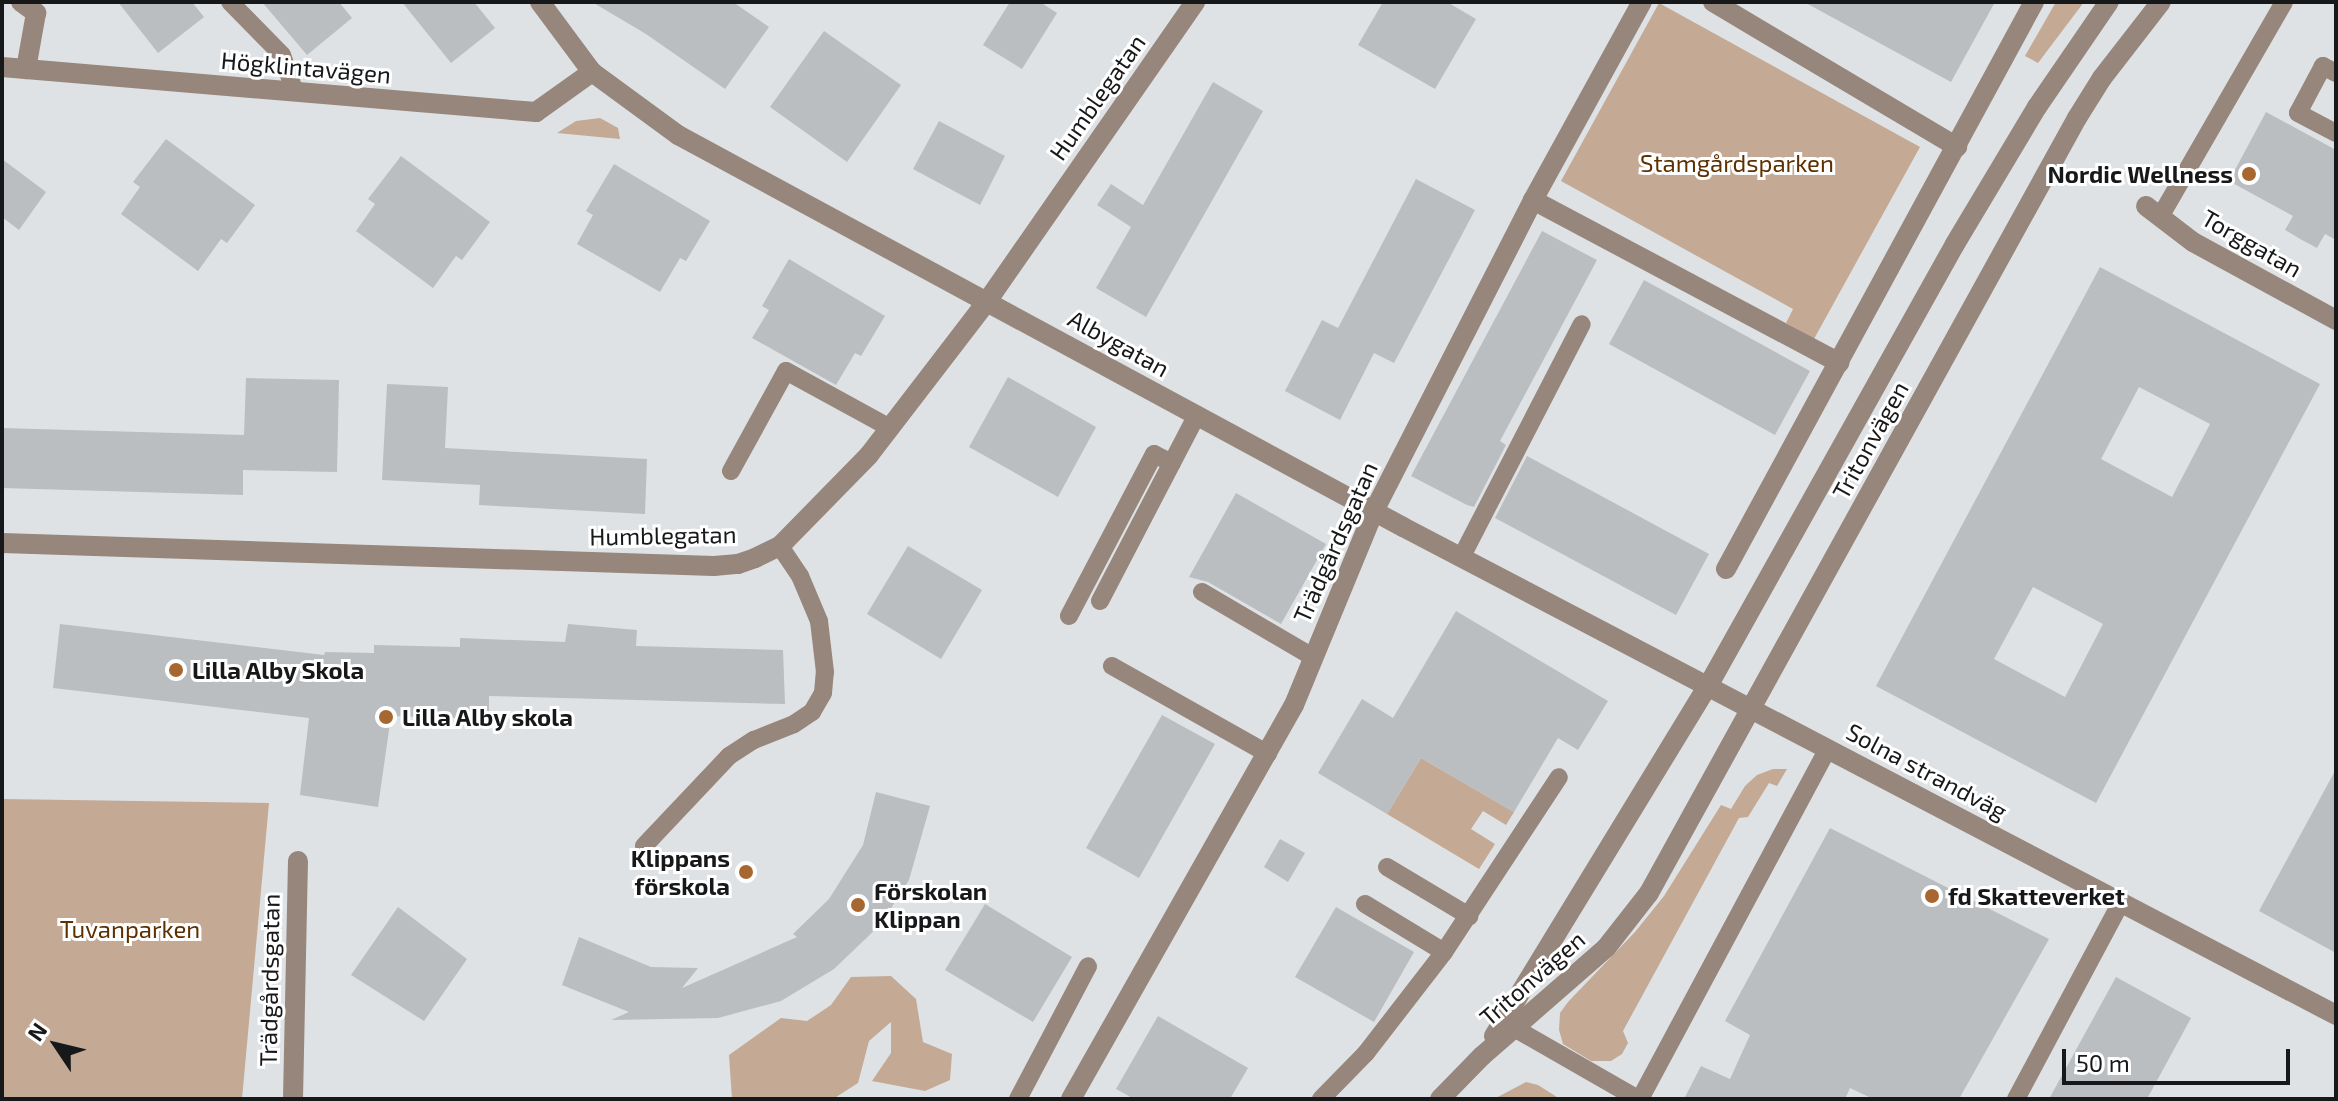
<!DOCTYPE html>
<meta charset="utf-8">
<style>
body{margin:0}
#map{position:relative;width:2338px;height:1101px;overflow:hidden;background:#dee2e5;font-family:"Exo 2",sans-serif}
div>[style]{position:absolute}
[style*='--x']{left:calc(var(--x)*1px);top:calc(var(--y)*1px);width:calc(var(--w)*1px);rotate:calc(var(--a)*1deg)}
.green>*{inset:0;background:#c4a995}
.building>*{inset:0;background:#babec1}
.service>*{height:18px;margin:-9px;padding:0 9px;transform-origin:9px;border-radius:9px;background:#96867b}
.minor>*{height:20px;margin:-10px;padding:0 10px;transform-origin:10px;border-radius:10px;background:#96867b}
.tertiary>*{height:20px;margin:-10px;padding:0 10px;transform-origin:10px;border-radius:10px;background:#96867b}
.dots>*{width:22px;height:22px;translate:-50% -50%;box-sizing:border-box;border:4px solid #fff;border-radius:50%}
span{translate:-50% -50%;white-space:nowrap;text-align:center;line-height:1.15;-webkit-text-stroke:6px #fff;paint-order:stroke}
.street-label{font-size:24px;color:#171819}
.park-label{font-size:24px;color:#5d3000}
.poi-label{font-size:24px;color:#171819;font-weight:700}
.right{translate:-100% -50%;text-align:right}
.left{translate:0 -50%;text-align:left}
.frame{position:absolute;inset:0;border:4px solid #171819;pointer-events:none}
.north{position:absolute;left:16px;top:1005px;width:80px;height:80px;-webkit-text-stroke:6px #fff;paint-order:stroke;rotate:305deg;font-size:22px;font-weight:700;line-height:32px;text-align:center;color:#171819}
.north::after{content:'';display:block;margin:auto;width:28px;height:36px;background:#171819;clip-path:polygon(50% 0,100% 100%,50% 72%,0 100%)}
.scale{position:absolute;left:2062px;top:1049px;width:228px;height:36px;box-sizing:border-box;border:4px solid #171819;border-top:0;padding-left:10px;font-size:24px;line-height:28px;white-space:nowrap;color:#171819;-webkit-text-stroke:6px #fff;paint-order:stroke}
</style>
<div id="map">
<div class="green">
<div style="clip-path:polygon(2056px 2px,2084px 2px,2038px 63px,2025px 56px)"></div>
<div style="clip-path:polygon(1659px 3px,1920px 147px,1814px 339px,1786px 323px,1793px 309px,1561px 181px)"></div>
<div style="clip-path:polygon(600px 118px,618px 128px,620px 139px,557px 133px,576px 121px)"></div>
<div style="clip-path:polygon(1421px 758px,1514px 812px,1506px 825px,1483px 811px,1471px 829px,1495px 844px,1479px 869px,1387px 814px)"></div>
<div style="clip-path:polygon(1773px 769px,1787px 769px,1777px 786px,1769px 783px,1748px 817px,1739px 818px,1623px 1031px,1628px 1043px,1622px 1054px,1611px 1061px,1591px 1061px,1563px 1044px,1559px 1030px,1560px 1013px,1568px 1002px,1635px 932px,1664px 896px,1721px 805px,1731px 809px,1745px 786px,1757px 775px)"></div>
<div style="clip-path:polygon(2px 799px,269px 803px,242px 1099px,2px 1099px)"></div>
<div style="clip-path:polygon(891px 976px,916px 999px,923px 1042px,952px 1054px,950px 1080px,925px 1091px,872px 1081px,891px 1053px,891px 1022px,869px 1041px,858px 1083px,833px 1099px,732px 1099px,729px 1055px,781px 1018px,807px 1021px,831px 1005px,851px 977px)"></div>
<div style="clip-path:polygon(1526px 1082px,1538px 1085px,1560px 1099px,1494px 1099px)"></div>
</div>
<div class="building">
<div style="clip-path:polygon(118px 2px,192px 2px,204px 17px,158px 53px)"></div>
<div style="clip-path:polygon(262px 2px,339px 2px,352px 18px,307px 55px)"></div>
<div style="clip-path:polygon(402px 2px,474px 2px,495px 28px,451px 63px)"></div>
<div style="clip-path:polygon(592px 2px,733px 2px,769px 27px,725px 89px,646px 34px)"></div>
<div style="clip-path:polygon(1010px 2px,1040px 2px,1057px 13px,1022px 69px,983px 45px)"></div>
<div style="clip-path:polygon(1383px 2px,1447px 2px,1476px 19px,1435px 89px,1358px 45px)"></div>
<div style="clip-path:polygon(1804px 2px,1995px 2px,1951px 82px)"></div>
<div style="clip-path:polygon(824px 31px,901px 85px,847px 162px,770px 107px)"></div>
<div style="clip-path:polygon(1213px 82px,1263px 111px,1146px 317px,1096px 288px,1131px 227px,1097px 205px,1111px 184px,1143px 205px)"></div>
<div style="clip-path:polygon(2266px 112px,2336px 150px,2336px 240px,2325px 234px,2317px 248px,2302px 240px,2285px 230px,2293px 216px,2229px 181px)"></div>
<div style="clip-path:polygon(939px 121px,1005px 156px,980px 205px,913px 169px)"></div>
<div style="clip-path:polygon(166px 139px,255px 205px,227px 243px,221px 239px,198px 271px,121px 214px,140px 187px,133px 182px)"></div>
<div style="clip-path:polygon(401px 156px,490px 222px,462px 260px,456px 256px,433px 288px,356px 231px,375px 204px,368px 199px)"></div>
<div style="clip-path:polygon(2px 159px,46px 192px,19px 230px,2px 217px)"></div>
<div style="clip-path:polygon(614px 164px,710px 221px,686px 261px,680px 258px,660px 292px,577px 244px,593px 215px,586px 211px)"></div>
<div style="clip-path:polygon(1416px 179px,1475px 210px,1394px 363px,1374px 353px,1340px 420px,1285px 391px,1322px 320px,1338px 328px)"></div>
<div style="clip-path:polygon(1542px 231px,1597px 260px,1500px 441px,1506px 445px,1474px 507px,1467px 505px,1411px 476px)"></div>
<div style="clip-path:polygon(789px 259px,885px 316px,861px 356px,855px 353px,836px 385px,752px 338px,769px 310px,762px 306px)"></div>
<div style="clip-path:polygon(evenodd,2100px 267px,2320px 384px,2096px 803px,1876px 686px,2100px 267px,2139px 387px,2210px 424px,2172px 497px,2101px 459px,2139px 387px,2100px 267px,2033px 587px,2103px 624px,2065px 697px,1994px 659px,2033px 587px)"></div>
<div style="clip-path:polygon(1644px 280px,1810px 371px,1775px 435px,1609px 344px)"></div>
<div style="clip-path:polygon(1008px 377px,1096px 427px,1058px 497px,969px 447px)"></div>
<div style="clip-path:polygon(246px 378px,339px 380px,337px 472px,243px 470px,243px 495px,2px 488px,2px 428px,244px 435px)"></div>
<div style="clip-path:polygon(387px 384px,448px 387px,445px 448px,647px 459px,645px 514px,479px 505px,480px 485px,382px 480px)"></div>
<div style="clip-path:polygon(1527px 456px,1709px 554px,1676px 615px,1495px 518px)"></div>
<div style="clip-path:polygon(1236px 493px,1326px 544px,1281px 624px,1208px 582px,1189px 577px)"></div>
<div style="clip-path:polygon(908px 546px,982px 590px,941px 659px,867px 614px)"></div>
<div style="clip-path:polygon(1456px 611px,1608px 701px,1578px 750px,1558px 738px,1514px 812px,1421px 758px,1387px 814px,1318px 773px,1362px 699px,1393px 718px)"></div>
<div style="clip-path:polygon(60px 624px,324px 655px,325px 652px,374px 653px,374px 645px,460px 647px,460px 638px,565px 642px,568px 624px,637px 630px,636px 646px,783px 650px,785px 704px,489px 696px,489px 719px,391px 716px,378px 807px,300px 795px,309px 718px,53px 688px)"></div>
<div style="clip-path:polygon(1162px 715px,1215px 744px,1139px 878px,1086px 848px)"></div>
<div style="clip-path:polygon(2336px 769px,2336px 953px,2259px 911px)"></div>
<div style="clip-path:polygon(876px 792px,930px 806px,909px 880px,881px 924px,834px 969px,781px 1001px,718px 1018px,611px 1020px,629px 1012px,562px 985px,579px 937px,651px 967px,698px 968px,682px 988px,797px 937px,793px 934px,829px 899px,863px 845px)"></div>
<div style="clip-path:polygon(1830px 828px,2049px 939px,1959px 1099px,1873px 1099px,1850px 1088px,1845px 1099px,1684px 1099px,1701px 1066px,1730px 1079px,1750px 1035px,1725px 1021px)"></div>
<div style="clip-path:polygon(1280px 839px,1305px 853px,1288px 882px,1264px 867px)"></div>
<div style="clip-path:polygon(985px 904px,1072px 957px,1033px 1022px,945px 970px)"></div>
<div style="clip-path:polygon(398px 907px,467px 959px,424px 1021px,351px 975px)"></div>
<div style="clip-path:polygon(1336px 907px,1414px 952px,1374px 1022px,1295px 977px)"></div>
<div style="clip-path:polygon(2116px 977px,2191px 1018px,2147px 1099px,2049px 1099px)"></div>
<div style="clip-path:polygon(1158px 1016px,1248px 1068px,1230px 1099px,1134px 1099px,1116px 1089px)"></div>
</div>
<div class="service">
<div style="--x:230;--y:2;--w:74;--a:45.5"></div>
<div style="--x:282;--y:55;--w:39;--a:71"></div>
<div style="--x:2336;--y:73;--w:15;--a:-152"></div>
<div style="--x:2323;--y:66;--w:53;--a:118"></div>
<div style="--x:2298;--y:113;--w:43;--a:27.8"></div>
<div style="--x:2160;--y:217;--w:248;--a:-60"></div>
<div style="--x:731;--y:471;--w:114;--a:-61.2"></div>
<div style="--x:786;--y:371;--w:119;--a:28.7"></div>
<div style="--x:1461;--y:558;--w:263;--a:-62.7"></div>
<div style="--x:1202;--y:592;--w:129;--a:30.4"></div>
<div style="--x:1100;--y:601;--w:210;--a:-62.5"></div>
<div style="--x:1069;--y:616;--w:183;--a:-62.3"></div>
<div style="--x:1154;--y:454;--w:20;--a:27"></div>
<div style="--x:1112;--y:666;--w:179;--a:29.4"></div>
<div style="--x:644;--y:846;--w:124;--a:-46.6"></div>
<div style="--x:729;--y:756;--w:30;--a:-33"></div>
<div style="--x:754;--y:740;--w:43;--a:-21.8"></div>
<div style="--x:794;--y:724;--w:22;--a:-34"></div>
<div style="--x:812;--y:712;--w:22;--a:-60"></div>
<div style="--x:823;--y:693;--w:21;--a:-85"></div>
<div style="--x:825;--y:672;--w:51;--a:-96.7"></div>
<div style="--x:819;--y:621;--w:49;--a:-112.9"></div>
<div style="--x:800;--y:576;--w:36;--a:-124"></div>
<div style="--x:1387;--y:867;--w:96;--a:30.9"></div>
<div style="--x:1365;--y:904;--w:92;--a:31.3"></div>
<div style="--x:1514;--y:1028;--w:143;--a:29.8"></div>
<div style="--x:1018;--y:1099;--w:150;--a:-62.2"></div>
<div style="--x:1321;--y:1099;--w:64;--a:-45.6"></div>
<div style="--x:1366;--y:1053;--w:128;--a:-52.3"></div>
<div style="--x:1444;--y:952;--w:209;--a:-56.7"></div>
<div style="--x:1640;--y:1099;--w:397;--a:-61.8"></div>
<div style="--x:2016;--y:1099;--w:223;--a:-61.9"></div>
</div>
<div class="minor">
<div style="--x:21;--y:2;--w:19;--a:36"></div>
<div style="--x:36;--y:13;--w:57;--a:100.1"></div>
<div style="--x:540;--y:2;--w:87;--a:53.4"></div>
<div style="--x:592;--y:72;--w:107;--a:36.2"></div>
<div style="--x:678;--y:135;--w:824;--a:28.4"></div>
<div style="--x:1403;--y:527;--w:1053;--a:27.61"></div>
<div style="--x:1713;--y:2;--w:284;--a:30.7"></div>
<div style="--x:2;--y:67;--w:536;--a:4.82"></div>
<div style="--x:536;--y:112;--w:69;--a:-35.5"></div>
<div style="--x:1533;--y:200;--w:347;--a:28"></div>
<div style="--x:2146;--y:206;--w:59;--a:37.5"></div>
<div style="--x:2193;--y:242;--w:163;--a:28.6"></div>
<div style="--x:2;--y:543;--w:712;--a:1.85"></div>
<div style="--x:714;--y:566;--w:24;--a:-5"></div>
<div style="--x:738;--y:564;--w:18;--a:-19"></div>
<div style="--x:755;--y:558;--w:28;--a:-26"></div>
<div style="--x:780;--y:546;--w:127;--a:-45.6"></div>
<div style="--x:869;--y:455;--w:195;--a:-52.5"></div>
<div style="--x:988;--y:300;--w:363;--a:-55.2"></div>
<div style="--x:1726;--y:569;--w:645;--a:-61.49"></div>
<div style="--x:293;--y:1099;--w:238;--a:-88.8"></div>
<div style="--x:1071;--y:1099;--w:453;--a:-60.5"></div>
<div style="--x:1294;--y:705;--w:210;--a:-67.6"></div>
<div style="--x:1374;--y:511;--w:349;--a:-62.9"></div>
<div style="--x:1533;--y:200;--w:226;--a:-61.2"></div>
</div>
<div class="tertiary">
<div style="--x:1494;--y:1036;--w:410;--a:-58.6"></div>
<div style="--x:1708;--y:686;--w:506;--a:-60.8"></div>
<div style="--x:1955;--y:244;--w:160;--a:-59.1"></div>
<div style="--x:2037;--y:107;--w:127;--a:-55.6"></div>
<div style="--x:1440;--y:1099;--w:60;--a:-45.7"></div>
<div style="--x:1482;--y:1056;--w:164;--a:-41.1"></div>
<div style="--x:1606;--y:948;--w:70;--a:-52"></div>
<div style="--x:1649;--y:893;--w:885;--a:-61.09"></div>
<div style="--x:2077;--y:118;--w:47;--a:-58"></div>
<div style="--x:2102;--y:78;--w:96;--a:-52.2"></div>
</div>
<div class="dots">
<div style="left:2249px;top:174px;background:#a76730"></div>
<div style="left:176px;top:670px;background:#a76730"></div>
<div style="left:386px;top:717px;background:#a76730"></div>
<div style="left:746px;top:872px;background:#a76730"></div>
<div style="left:1932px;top:896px;background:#a76730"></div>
<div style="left:858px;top:905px;background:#a76730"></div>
</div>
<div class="street-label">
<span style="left:306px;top:67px;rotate:5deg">Högklintavägen</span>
<span style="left:1097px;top:97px;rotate:-55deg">Humblegatan</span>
<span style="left:2252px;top:243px;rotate:30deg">Torggatan</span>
<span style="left:1119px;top:343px;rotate:29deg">Albygatan</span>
<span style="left:1870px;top:440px;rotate:-61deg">Tritonvägen</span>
<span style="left:663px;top:535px;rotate:-1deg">Humblegatan</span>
<span style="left:1335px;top:542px;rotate:-66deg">Trädgårdsgatan</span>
<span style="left:1927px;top:771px;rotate:28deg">Solna strandväg</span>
<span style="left:1532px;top:978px;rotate:-41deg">Tritonvägen</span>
<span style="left:269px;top:980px;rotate:-89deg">Trädgårdsgatan</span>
</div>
<div class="park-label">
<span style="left:1737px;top:163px">Stamgårdsparken</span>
<span style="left:130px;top:929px">Tuvanparken</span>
</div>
<div class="poi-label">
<span class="right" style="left:2233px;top:174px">Nordic Wellness</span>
<span class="left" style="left:192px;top:670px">Lilla Alby Skola</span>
<span class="left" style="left:402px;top:717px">Lilla Alby skola</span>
<span class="right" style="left:730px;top:872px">Klippans<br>förskola</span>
<span class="left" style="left:874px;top:905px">Förskolan<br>Klippan</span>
<span class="left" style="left:1948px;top:896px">fd Skatteverket</span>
</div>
<div class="frame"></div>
<div class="north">N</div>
<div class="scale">50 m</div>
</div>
